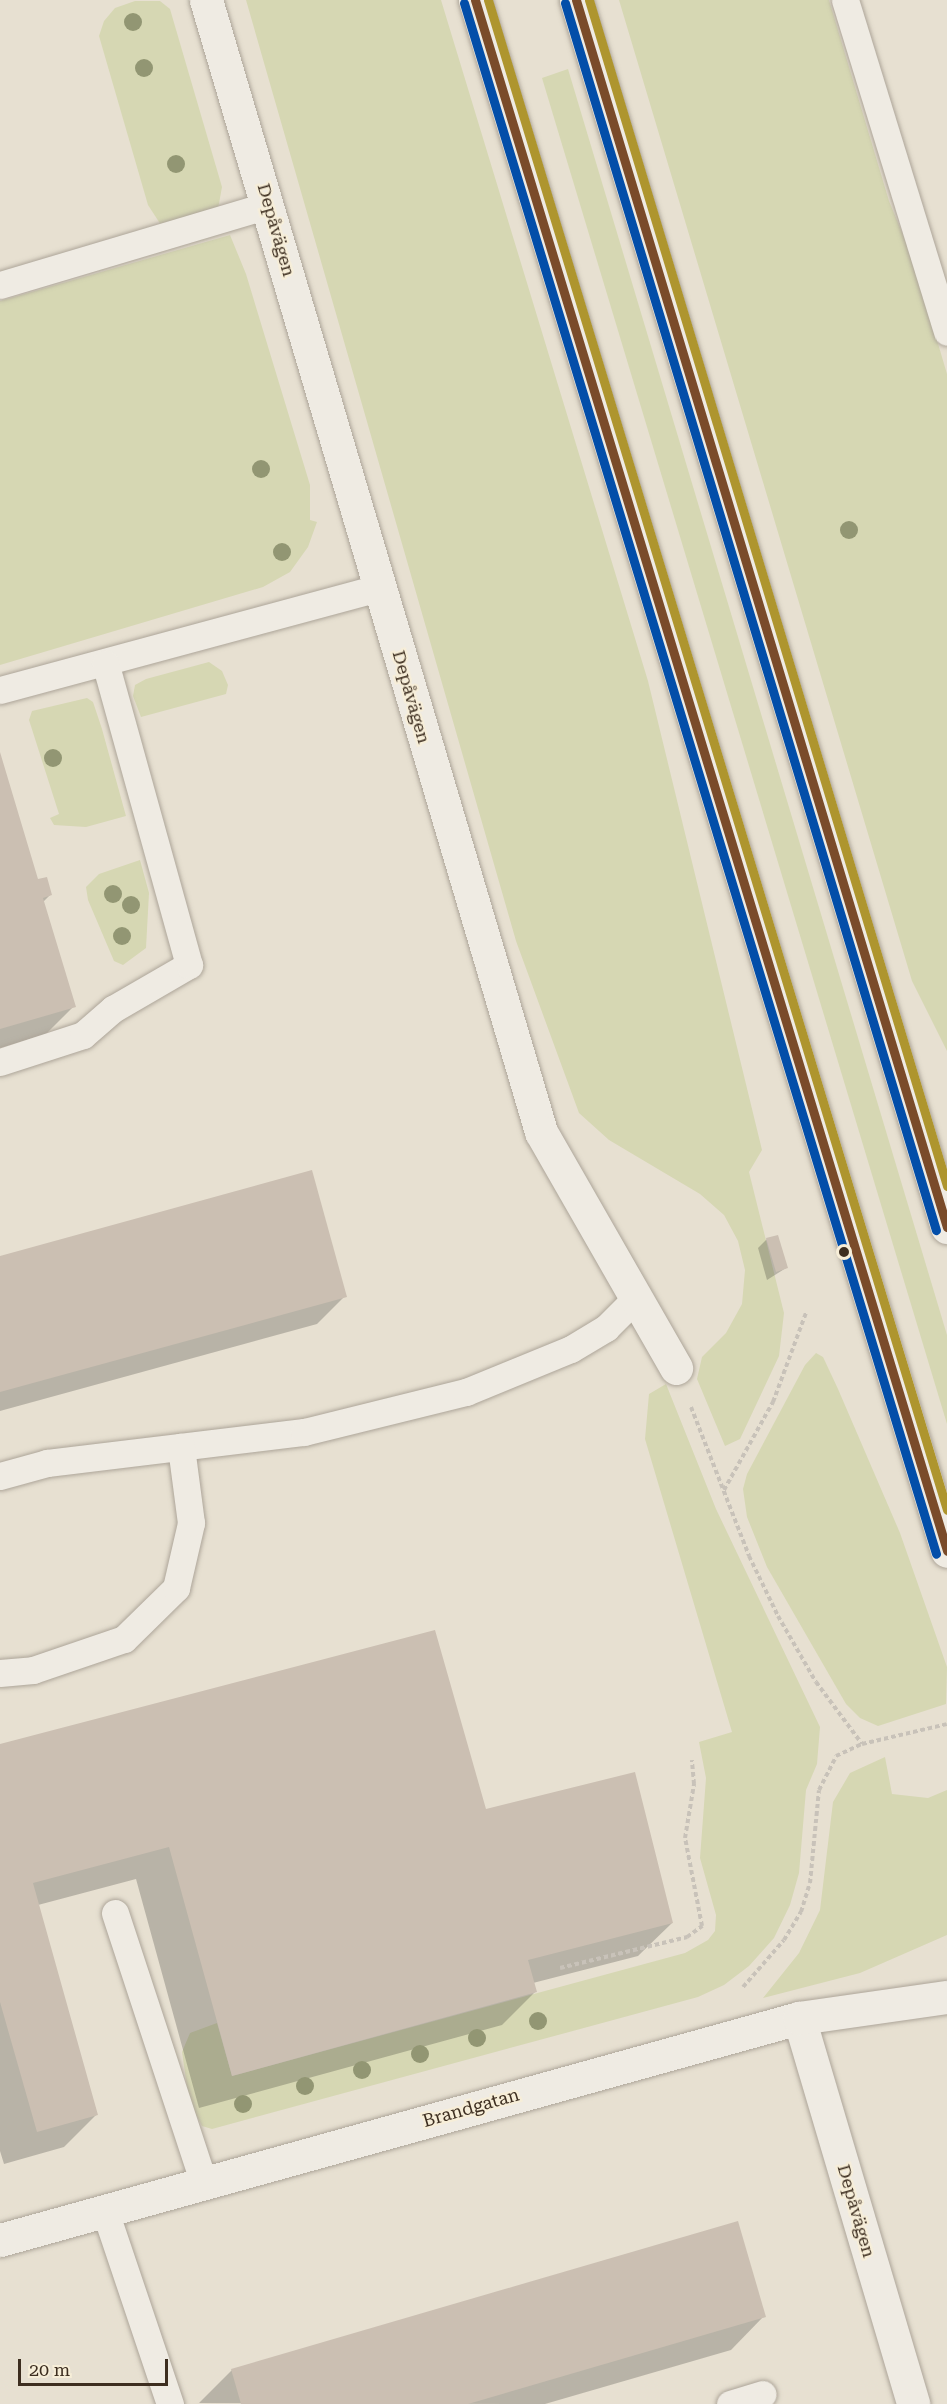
<!DOCTYPE html>
<meta charset="utf-8">
<style>
body{margin:0}
#map{position:relative;width:947px;height:2404px;overflow:hidden;background:#e7e0d1;font-family:"Roboto Serif",serif}
div>[style]{position:absolute}
[style*='--x']{left:calc(var(--x)*1px);top:calc(var(--y)*1px);width:calc(var(--w)*1px);rotate:calc(var(--a)*1deg)}
.green>*{inset:0;background:#d6d7b3}
.shadow>*{inset:0;background:#0003}
.building>*{inset:0;background:#cbbfb2}
.path>*{height:4px;margin-top:-2px;transform-origin:0;background:repeating-linear-gradient(90deg,#c8c2b9 0 4.5px,transparent 0 7.5px)}
.roads{filter:drop-shadow(0 0 2px #ada599) drop-shadow(0 0 2px #ada599)}
.service>*{height:27px;margin:-13.5px;padding:0 13.5px;transform-origin:13.5px;border-radius:13.5px;background:#efebe3}
.minor>*{height:33px;margin:-16.5px;padding:0 16.5px;transform-origin:16.5px;border-radius:16.5px;background:#efebe3}
.secondary>*{height:33px;margin:-16.5px;padding:0 16.5px;transform-origin:16.5px;border-radius:16.5px;background:#efebe3}
.bus-1>*{height:9px;margin:-4.5px;padding:0 4.5px;transform-origin:4.5px;border-radius:4.5px;background:#7a4b2a}
.bus-2>*{height:9px;margin:-4.5px;padding:0 4.5px;transform-origin:4.5px;border-radius:4.5px;background:#034ea9}
.bus-3>*{height:9px;margin:-4.5px;padding:0 4.5px;transform-origin:4.5px;border-radius:4.5px;background:#ae952e}
.trees>*{width:18px;height:18px;margin:-9px;border-radius:50%;background:#929673}
.dots>*{width:16px;height:16px;translate:-50% -50%;box-sizing:border-box;border:3px solid #f7eed8;border-radius:50%}
span{translate:-50% -50%;white-space:nowrap;text-align:center;line-height:1.15;-webkit-text-stroke:4.5px #f7eed8;paint-order:stroke}
.street-label{font-size:18px;color:#3d2e20}
.scale{position:absolute;left:18px;top:2359px;width:150px;height:27px;box-sizing:border-box;border:3px solid #3d2e20;border-top:0;padding-left:8px;font-size:18px;line-height:21px;white-space:nowrap;color:#3d2e20;-webkit-text-stroke:4px #f7eed8;paint-order:stroke}
</style>
<div id="map">
<div class="green">
<div style="clip-path:polygon(246px 0,441px 0,648px 681px,762px 1150px,749px 1172px,784px 1313px,779px 1356px,740px 1439px,725px 1446px,697px 1379px,702px 1357px,726px 1333px,742px 1304px,745px 1270px,738px 1241px,724px 1215px,700px 1194px,609px 1140px,579px 1113px,516px 941px)"></div>
<div style="clip-path:polygon(619px 0,829px 0,889px 201px,913px 259px,947px 374px,947px 1051px,912px 981px)"></div>
<div style="clip-path:polygon(135px 1px,160px 1px,170px 9px,222px 187px,218px 209px,161px 225px,148px 205px,99px 36px,104px 21px,115px 8px)"></div>
<div style="clip-path:polygon(568px 69px,947px 1335px,947px 1424px,542px 78px)"></div>
<div style="clip-path:polygon(230px 235px,246px 274px,310px 485px,310px 520px,317px 522px,308px 547px,290px 572px,263px 587px,0 665px,0 301px)"></div>
<div style="clip-path:polygon(209px 662px,222px 671px,228px 685px,226px 694px,141px 717px,133px 696px,135px 685px,146px 679px)"></div>
<div style="clip-path:polygon(87px 698px,93px 702px,102px 729px,126px 816px,86px 827px,54px 825px,50px 818px,59px 814px,29px 720px,32px 711px)"></div>
<div style="clip-path:polygon(140px 860px,149px 893px,146px 948px,123px 965px,114px 961px,88px 900px,86px 887px,99px 874px)"></div>
<div style="clip-path:polygon(816px 1353px,823px 1357px,838px 1389px,900px 1533px,947px 1667px,946px 1704px,878px 1726px,860px 1718px,846px 1704px,767px 1567px,747px 1517px,743px 1489px,747px 1474px,805px 1365px)"></div>
<div style="clip-path:polygon(666px 1384px,716px 1509px,820px 1727px,817px 1764px,806px 1790px,799px 1873px,790px 1905px,774px 1938px,749px 1966px,724px 1985px,698px 1997px,212px 2129px,202px 2126px,189px 2101px,182px 2052px,190px 2033px,217px 2023px,232px 2076px,685px 1953px,708px 1940px,715px 1931px,716px 1915px,700px 1858px,706px 1778px,699px 1742px,732px 1732px,645px 1439px,649px 1394px)"></div>
<div style="clip-path:polygon(885px 1757px,892px 1794px,928px 1798px,947px 1790px,947px 1935px,860px 1973px,763px 1998px,799px 1953px,820px 1910px,833px 1802px,850px 1773px)"></div>
</div>
<div class="shadow">
<div style="clip-path:polygon(0 755px,37px 881px,50px 895px,43px 902px,74px 1006px,46px 1034px,0 1048px)"></div>
<div style="clip-path:polygon(767px 1239px,786px 1268px,767px 1280px,758px 1248px)"></div>
<div style="clip-path:polygon(0 1257px,345px 1296px,317px 1324px,0 1411px)"></div>
<div style="clip-path:polygon(0 1746px,485px 1811px,672px 1923px,638px 1956px,533px 1983px,535px 1992px,502px 2025px,199px 2108px,136px 1879px,38px 1905px,97px 2114px,64px 2147px,4px 2164px,0 2151px)"></div>
<div style="clip-path:polygon(764px 2316px,731px 2350px,545px 2404px,199px 2403px,232px 2370px)"></div>
</div>
<div class="building">
<div style="clip-path:polygon(0 752px,38px 879px,47px 877px,52px 895px,43px 898px,76px 1007px,0 1029px)"></div>
<div style="clip-path:polygon(312px 1170px,347px 1297px,0 1392px,0 1256px)"></div>
<div style="clip-path:polygon(778px 1235px,788px 1268px,776px 1272px,766px 1238px)"></div>
<div style="clip-path:polygon(435px 1630px,486px 1809px,635px 1772px,673px 1923px,528px 1960px,537px 1992px,232px 2076px,169px 1847px,33px 1883px,98px 2115px,37px 2132px,0 2002px,0 1744px)"></div>
<div style="clip-path:polygon(738px 2221px,766px 2317px,468px 2404px,241px 2404px,231px 2369px)"></div>
</div>
<div class="path">
<div style="--x:691;--y:1407;--w:160;--a:68.7"></div>
<div style="--x:749;--y:1556;--w:67;--a:64.2"></div>
<div style="--x:778;--y:1616;--w:76;--a:60.1"></div>
<div style="--x:816;--y:1682;--w:77;--a:53.4"></div>
<div style="--x:724;--y:1490;--w:101;--a:-60.9"></div>
<div style="--x:773;--y:1402;--w:95;--a:-69.7"></div>
<div style="--x:560;--y:1968;--w:131;--a:-13.7"></div>
<div style="--x:687;--y:1937;--w:19;--a:-36"></div>
<div style="--x:702;--y:1926;--w:90;--a:-100.9"></div>
<div style="--x:685;--y:1838;--w:55;--a:-80.5"></div>
<div style="--x:694;--y:1784;--w:24;--a:-95"></div>
<div style="--x:743;--y:1987;--w:62;--a:-48.9"></div>
<div style="--x:784;--y:1940;--w:33;--a:-59"></div>
<div style="--x:801;--y:1912;--w:30;--a:-73"></div>
<div style="--x:810;--y:1883;--w:93;--a:-84.5"></div>
<div style="--x:819;--y:1790;--w:38;--a:-63"></div>
<div style="--x:836;--y:1756;--w:29;--a:-25"></div>
<div style="--x:862;--y:1744;--w:87;--a:-13.2"></div>
</div>
<div class="roads">
<div class="service">
<div style="--x:845;--y:0;--w:347;--a:72.9"></div>
<div style="--x:0;--y:285;--w:281;--a:-16.6"></div>
<div style="--x:0;--y:690;--w:392;--a:-15.1"></div>
<div style="--x:0;--y:1062;--w:87;--a:-18"></div>
<div style="--x:83;--y:1035;--w:40;--a:-41"></div>
<div style="--x:113;--y:1009;--w:88;--a:-30.1"></div>
<div style="--x:189;--y:965;--w:313;--a:-105.5"></div>
<div style="--x:0;--y:1476;--w:49;--a:-15.5"></div>
<div style="--x:47;--y:1463;--w:259;--a:-6.9"></div>
<div style="--x:304;--y:1432;--w:167;--a:-13.9"></div>
<div style="--x:466;--y:1392;--w:113;--a:-22.3"></div>
<div style="--x:571;--y:1349;--w:41;--a:-31"></div>
<div style="--x:606;--y:1328;--w:41;--a:-45"></div>
<div style="--x:0;--y:1673;--w:33;--a:-5"></div>
<div style="--x:33;--y:1670;--w:96;--a:-18.8"></div>
<div style="--x:124;--y:1639;--w:73;--a:-44.4"></div>
<div style="--x:176;--y:1588;--w:67;--a:-77"></div>
<div style="--x:191;--y:1523;--w:77;--a:-97.5"></div>
<div style="--x:115;--y:1913;--w:284;--a:71.8"></div>
<div style="--x:105;--y:2211;--w:204;--a:71.4"></div>
<div style="--x:730;--y:2404;--w:34;--a:-17"></div>
</div>
<div class="minor">
<div style="--x:206;--y:0;--w:1181;--a:73.51"></div>
<div style="--x:541;--y:1132;--w:272;--a:60.2"></div>
<div style="--x:799;--y:2018;--w:402;--a:73.5"></div>
<div style="--x:0;--y:2240;--w:829;--a:-15.53"></div>
<div style="--x:799;--y:2018;--w:149;--a:-8.1"></div>
</div>
<div class="secondary">
<div style="--x:475;--y:0;--w:1621;--a:73.07"></div>
<div style="--x:576;--y:0;--w:1282;--a:73.18"></div>
</div>
</div>
<div class="bus-1">
<div style="--x:475;--y:0;--w:1621;--a:73.07"></div>
<div style="--x:576;--y:0;--w:1282;--a:73.18"></div>
</div>
<div class="bus-2">
<div style="--x:464;--y:3;--w:1621;--a:73.07"></div>
<div style="--x:565;--y:3;--w:1282;--a:73.18"></div>
</div>
<div class="bus-3">
<div style="--x:488;--y:0;--w:1578;--a:73.09"></div>
<div style="--x:589;--y:0;--w:1239;--a:73.2"></div>
</div>
<div class="trees">
<div style="left:133px;top:22px"></div>
<div style="left:144px;top:68px"></div>
<div style="left:176px;top:164px"></div>
<div style="left:261px;top:469px"></div>
<div style="left:849px;top:530px"></div>
<div style="left:282px;top:552px"></div>
<div style="left:53px;top:758px"></div>
<div style="left:113px;top:894px"></div>
<div style="left:131px;top:905px"></div>
<div style="left:122px;top:936px"></div>
<div style="left:538px;top:2021px"></div>
<div style="left:477px;top:2038px"></div>
<div style="left:420px;top:2054px"></div>
<div style="left:362px;top:2070px"></div>
<div style="left:305px;top:2086px"></div>
<div style="left:243px;top:2104px"></div>
</div>
<div class="dots">
<div style="left:844px;top:1252px;background:#3d2e20"></div>
</div>
<div class="street-label">
<span style="left:276px;top:230px;rotate:74deg">Depåvägen</span>
<span style="left:411px;top:697px;rotate:74deg">Depåvägen</span>
<span style="left:471px;top:2108px;rotate:-16deg">Brandgatan</span>
<span style="left:856px;top:2211px;rotate:74deg">Depåvägen</span>
</div>
<div class="scale">20 m</div>
</div>
